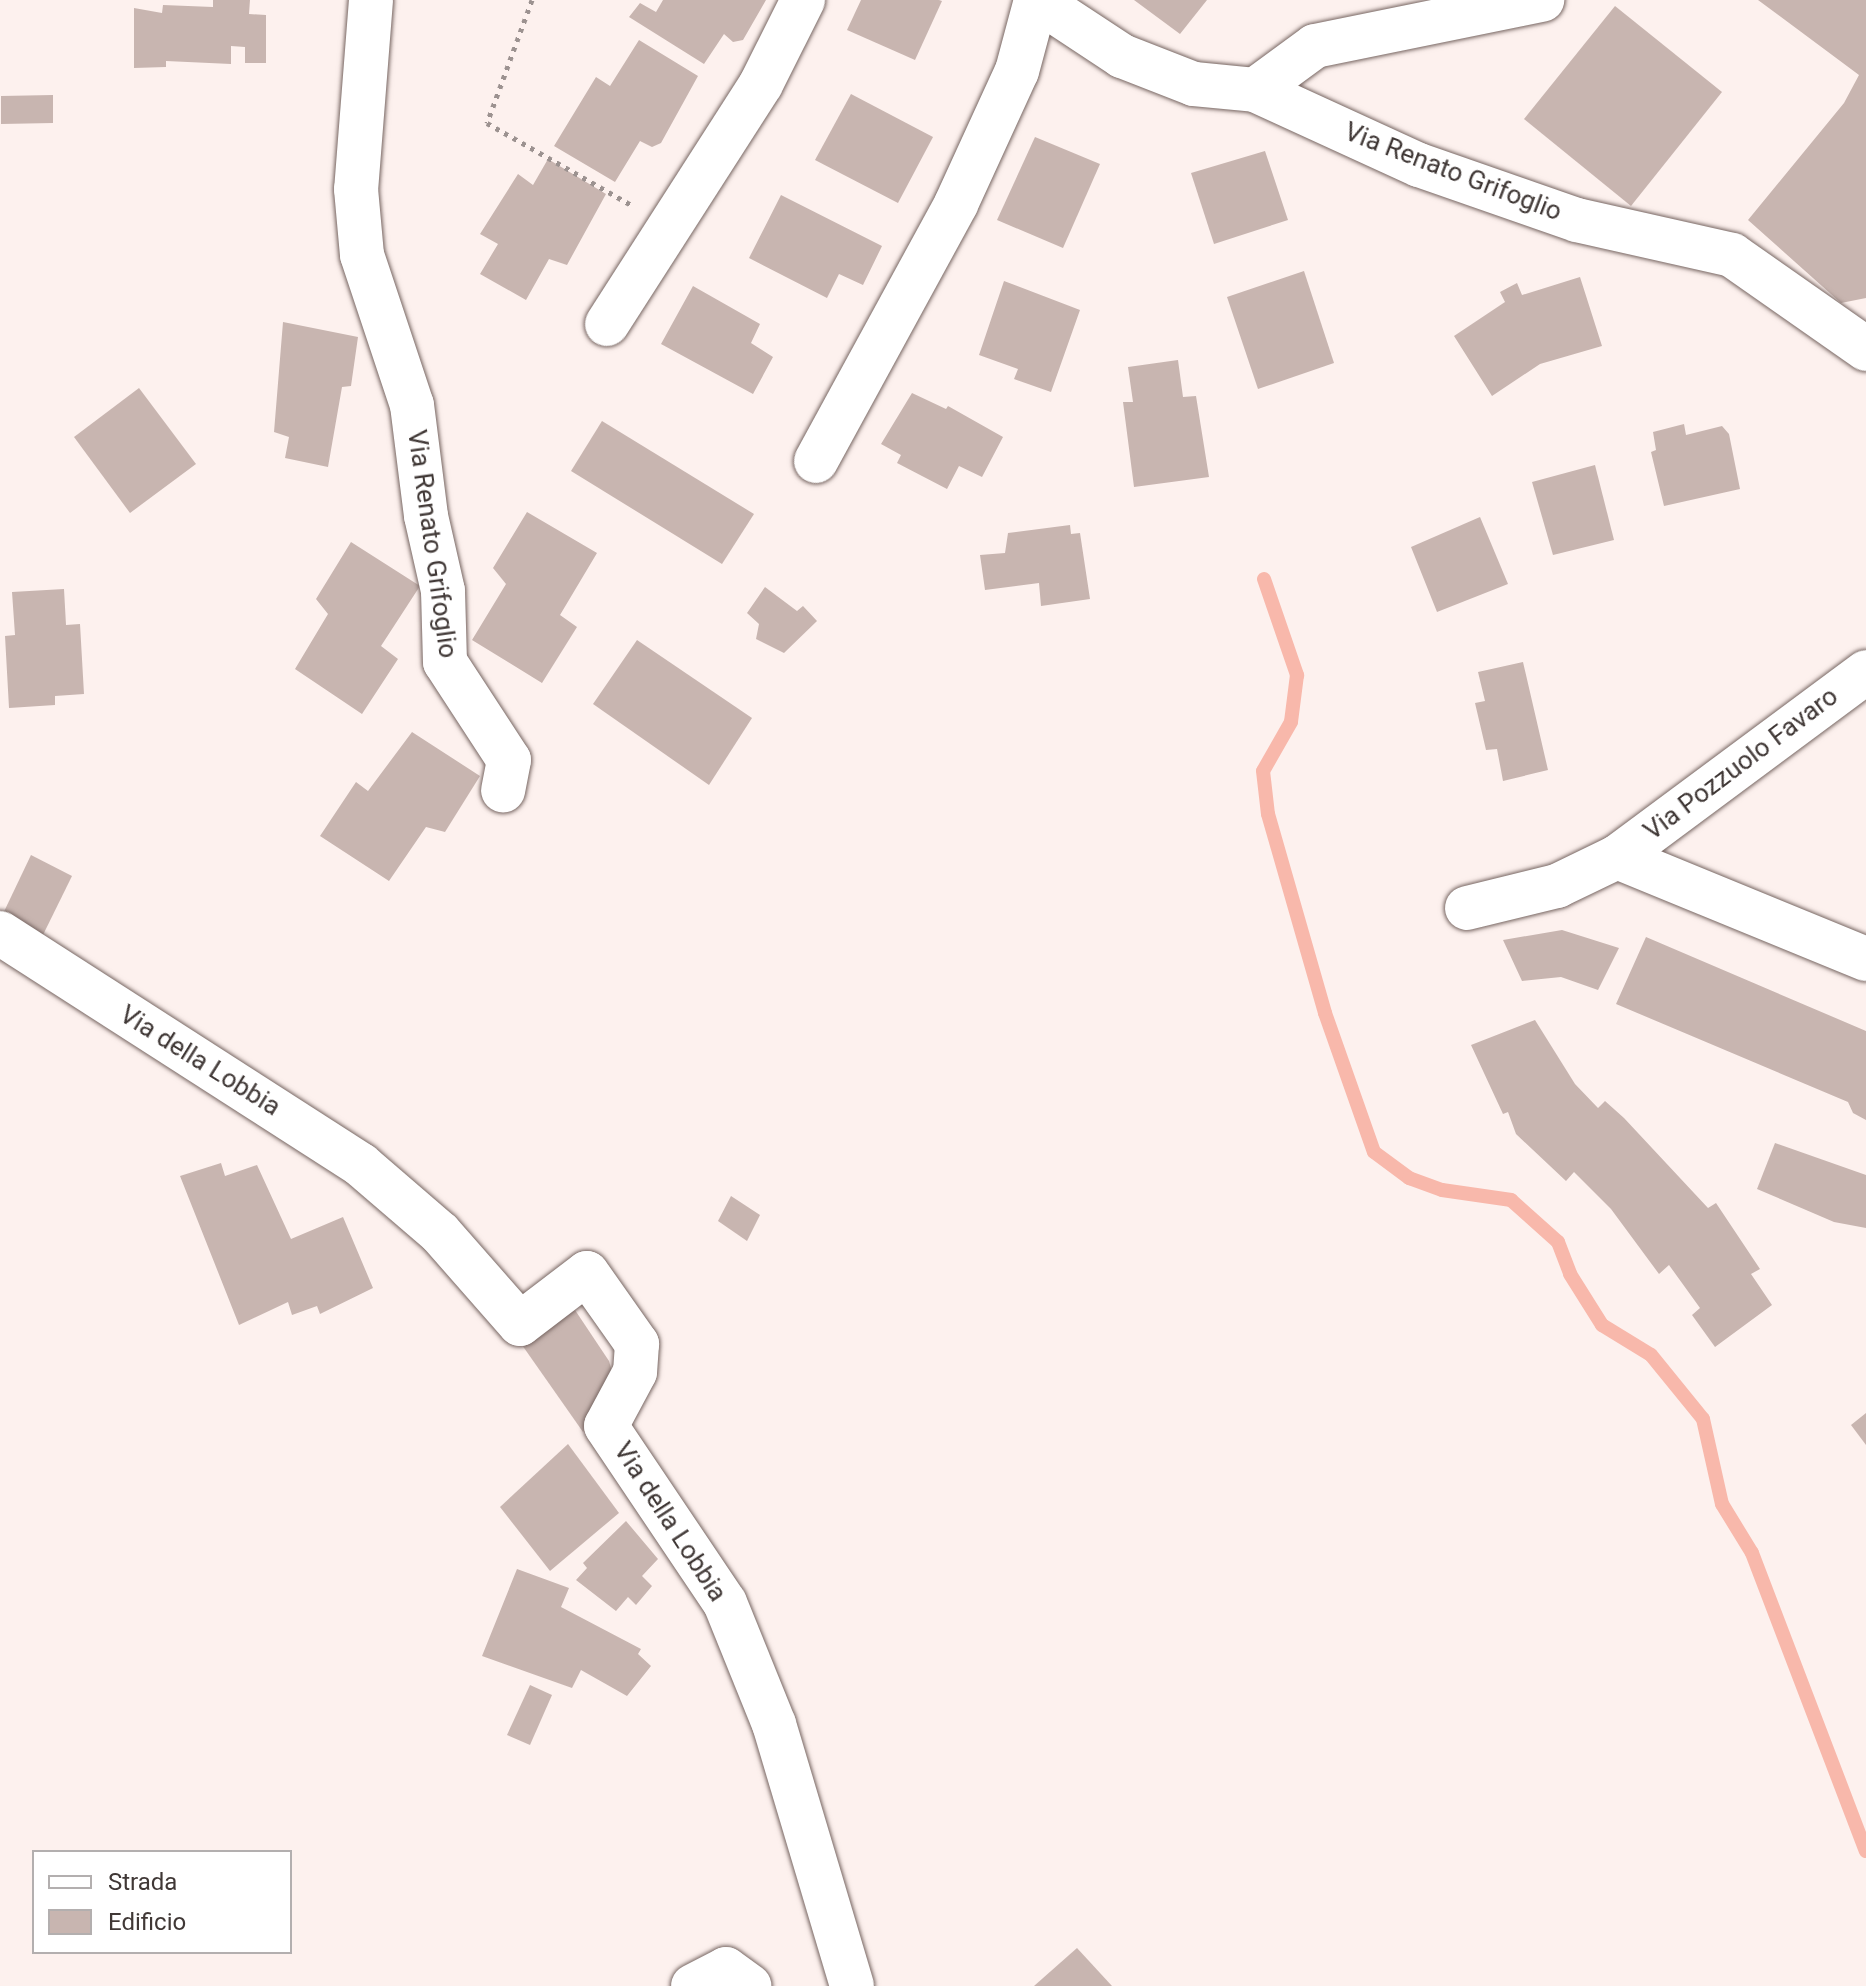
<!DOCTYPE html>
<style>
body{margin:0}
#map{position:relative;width:1866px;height:1986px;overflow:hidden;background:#fdf1ee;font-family:Roboto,sans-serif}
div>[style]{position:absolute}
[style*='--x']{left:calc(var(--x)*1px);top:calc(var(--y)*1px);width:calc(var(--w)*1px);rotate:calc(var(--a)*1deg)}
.stream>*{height:14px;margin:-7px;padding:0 7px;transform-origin:7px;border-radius:7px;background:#f8b8ab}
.building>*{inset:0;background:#c8b5b0}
.path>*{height:5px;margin-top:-2.5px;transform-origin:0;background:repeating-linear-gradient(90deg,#9c9290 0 4px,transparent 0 10px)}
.roads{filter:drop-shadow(0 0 2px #776662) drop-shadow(0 0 2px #776662)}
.minor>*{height:44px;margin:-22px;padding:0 22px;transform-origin:22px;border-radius:22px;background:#fff}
span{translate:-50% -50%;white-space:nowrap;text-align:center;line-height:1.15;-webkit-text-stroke:7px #fff;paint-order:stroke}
.street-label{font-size:26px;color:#403836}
.legend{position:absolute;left:32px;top:1850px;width:260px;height:104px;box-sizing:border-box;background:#fff;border:2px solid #b3afaf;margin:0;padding:10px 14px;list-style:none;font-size:24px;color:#403836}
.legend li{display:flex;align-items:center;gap:16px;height:40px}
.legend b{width:40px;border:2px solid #b3afaf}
</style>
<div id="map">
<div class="stream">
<div style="--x:1264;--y:579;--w:102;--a:71"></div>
<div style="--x:1297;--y:675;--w:47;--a:97.3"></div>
<div style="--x:1291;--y:722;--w:56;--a:119.7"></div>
<div style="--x:1263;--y:771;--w:43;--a:83.4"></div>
<div style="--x:1268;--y:814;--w:207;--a:74"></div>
<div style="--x:1325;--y:1013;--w:147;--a:70.6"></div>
<div style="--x:1374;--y:1152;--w:44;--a:36.6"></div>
<div style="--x:1409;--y:1178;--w:35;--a:20"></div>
<div style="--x:1442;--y:1190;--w:70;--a:8.2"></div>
<div style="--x:1511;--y:1200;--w:63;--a:41.8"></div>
<div style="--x:1558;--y:1242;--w:34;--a:69"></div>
<div style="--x:1570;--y:1274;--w:60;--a:57.9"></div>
<div style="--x:1602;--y:1325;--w:57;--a:31.5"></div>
<div style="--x:1651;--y:1355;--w:82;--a:50.9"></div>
<div style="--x:1703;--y:1419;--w:87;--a:77.4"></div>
<div style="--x:1722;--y:1504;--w:57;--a:58.5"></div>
<div style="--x:1752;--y:1553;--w:319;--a:69.1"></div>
</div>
<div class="building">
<div style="clip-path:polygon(213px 0,250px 0,249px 14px,266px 15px,266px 63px,245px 63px,245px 47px,231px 46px,231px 64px,166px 61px,166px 67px,134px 68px,134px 8px,162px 13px,163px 5px,213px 7px)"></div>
<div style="clip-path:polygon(663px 0,766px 0,743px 40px,733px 42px,724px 34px,704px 64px,629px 17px,640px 3px,656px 12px)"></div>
<div style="clip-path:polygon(861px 0,939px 0,942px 1px,915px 60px,847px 30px)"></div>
<div style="clip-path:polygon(1134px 0,1207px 0,1180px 34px)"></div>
<div style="clip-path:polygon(1758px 0,1866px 0,1866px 298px,1841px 303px,1748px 220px,1844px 103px,1859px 75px)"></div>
<div style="clip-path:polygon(1615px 6px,1722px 92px,1631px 206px,1524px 119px)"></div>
<div style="clip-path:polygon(639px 40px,698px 76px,661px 143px,652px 147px,640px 141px,615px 182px,554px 146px,596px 77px,610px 86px)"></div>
<div style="clip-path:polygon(851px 94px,933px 137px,898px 203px,815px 160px)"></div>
<div style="clip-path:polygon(53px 95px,53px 123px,1px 124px,1px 96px)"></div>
<div style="clip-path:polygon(1035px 137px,1100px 164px,1063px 248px,997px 220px)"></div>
<div style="clip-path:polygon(1265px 151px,1288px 220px,1214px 244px,1191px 173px)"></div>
<div style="clip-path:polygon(548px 159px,606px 194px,567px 265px,549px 259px,526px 300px,480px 274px,498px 244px,480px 234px,518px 174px,533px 185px)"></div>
<div style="clip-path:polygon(781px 195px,882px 246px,863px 285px,839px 274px,827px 298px,749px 258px)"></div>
<div style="clip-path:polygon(1304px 271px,1334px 363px,1258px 389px,1227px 297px)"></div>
<div style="clip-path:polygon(1580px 277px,1602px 346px,1540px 364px,1492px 396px,1454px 336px,1505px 302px,1500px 292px,1517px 283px,1522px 295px)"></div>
<div style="clip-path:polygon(1004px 281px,1080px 310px,1051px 392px,1014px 379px,1018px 369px,979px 355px)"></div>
<div style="clip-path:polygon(693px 286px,760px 324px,751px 343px,773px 357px,753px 394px,661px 344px)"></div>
<div style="clip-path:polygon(283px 322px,358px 337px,351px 386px,342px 387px,328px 467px,285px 458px,289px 437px,274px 432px)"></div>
<div style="clip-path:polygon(1178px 360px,1183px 397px,1196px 396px,1209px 477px,1134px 487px,1123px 402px,1133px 402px,1128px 367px)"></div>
<div style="clip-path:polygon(139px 388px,196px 464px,130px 513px,74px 437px)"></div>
<div style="clip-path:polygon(912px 393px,946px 409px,948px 406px,1003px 437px,982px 477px,959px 466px,947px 489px,897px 463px,901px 455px,881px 444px)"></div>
<div style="clip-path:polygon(602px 421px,754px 514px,722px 564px,571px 471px)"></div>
<div style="clip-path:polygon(1684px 424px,1686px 435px,1722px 426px,1729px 434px,1740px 489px,1664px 506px,1651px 452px,1656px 450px,1653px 432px)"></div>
<div style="clip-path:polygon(1595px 465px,1614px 540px,1553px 555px,1532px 482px)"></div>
<div style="clip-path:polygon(527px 512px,597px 553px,560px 615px,577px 627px,542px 683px,472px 640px,506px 584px,493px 568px)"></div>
<div style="clip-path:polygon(1480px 517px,1508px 584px,1437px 612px,1411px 547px)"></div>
<div style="clip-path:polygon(1070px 525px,1071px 534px,1080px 533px,1090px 599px,1041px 606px,1039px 583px,985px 590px,980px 555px,1005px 553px,1008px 533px)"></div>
<div style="clip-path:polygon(351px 542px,420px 586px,381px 646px,398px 659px,362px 714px,295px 669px,328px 614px,316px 599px)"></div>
<div style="clip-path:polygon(765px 587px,797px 611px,803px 606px,817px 621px,784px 653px,756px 639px,759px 624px,747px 613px)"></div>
<div style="clip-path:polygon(64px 589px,66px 625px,80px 624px,84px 694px,55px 696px,55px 705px,9px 708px,5px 636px,15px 635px,12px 592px)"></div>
<div style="clip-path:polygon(637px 640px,752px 718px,709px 785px,593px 704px)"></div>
<div style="clip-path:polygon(1523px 662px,1548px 770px,1503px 781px,1497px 749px,1486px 750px,1475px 703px,1485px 701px,1478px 672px)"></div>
<div style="clip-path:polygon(412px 732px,480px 776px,445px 832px,426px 827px,389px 881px,320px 836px,356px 782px,368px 791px)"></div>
<div style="clip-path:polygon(31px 855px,72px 876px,39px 943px,0 920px)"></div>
<div style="clip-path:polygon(1562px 930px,1619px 948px,1598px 990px,1561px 977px,1522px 981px,1503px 940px)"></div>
<div style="clip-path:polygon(1646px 937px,1866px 1031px,1866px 1120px,1853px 1113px,1848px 1102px,1616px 1004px)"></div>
<div style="clip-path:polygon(1535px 1020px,1575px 1084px,1598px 1108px,1605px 1101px,1624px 1118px,1708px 1208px,1716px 1203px,1760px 1269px,1751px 1274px,1772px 1305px,1715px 1347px,1692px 1315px,1700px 1308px,1669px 1265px,1659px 1274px,1611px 1209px,1574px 1172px,1566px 1181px,1516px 1134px,1508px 1112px,1503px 1114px,1471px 1045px)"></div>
<div style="clip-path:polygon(1775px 1143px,1866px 1175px,1866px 1228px,1834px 1222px,1757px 1189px)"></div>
<div style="clip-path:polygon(221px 1163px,225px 1176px,257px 1165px,291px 1239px,343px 1217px,373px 1288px,320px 1314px,317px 1306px,292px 1315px,288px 1302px,239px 1325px,180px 1176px)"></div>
<div style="clip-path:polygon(731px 1196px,760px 1215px,747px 1241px,718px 1221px)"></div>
<div style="clip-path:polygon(575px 1310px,609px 1361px,616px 1385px,583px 1432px,522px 1345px)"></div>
<div style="clip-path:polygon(1866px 1413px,1866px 1445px,1851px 1425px)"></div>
<div style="clip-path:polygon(568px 1444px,619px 1513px,550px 1571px,500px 1507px)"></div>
<div style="clip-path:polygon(626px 1521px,658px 1559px,642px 1576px,652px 1586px,636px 1605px,628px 1597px,616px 1611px,576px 1580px,587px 1568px,583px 1563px)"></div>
<div style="clip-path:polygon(517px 1569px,569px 1588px,561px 1607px,641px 1649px,638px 1654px,651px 1666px,627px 1696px,581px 1670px,572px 1688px,482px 1656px)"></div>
<div style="clip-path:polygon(530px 1685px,552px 1695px,530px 1745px,507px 1735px)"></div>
<div style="clip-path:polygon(1077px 1948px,1112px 1986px,1034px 1986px)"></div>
</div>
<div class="path">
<div style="--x:532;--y:0;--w:131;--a:110.1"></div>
<div style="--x:487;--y:123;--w:168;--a:29.6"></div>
</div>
<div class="roads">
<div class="minor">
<div style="--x:371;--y:0;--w:190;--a:94.5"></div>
<div style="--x:356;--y:189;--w:66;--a:84.8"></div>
<div style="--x:362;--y:255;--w:158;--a:71.6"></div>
<div style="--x:412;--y:405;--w:112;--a:82.8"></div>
<div style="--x:426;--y:516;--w:77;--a:77.2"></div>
<div style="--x:443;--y:591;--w:71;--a:88.4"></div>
<div style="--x:445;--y:662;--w:117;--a:56.9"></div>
<div style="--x:509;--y:760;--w:31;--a:101"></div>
<div style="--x:1037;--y:0;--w:102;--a:33.4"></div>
<div style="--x:1122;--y:56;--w:77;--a:21.3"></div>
<div style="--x:1194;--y:84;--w:61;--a:5.6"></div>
<div style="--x:1255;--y:90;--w:180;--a:24.6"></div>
<div style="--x:1419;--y:165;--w:167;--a:19.2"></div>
<div style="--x:1577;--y:220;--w:159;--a:12.7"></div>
<div style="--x:1732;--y:255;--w:164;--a:35"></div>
<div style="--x:1255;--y:90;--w:74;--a:-36.3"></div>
<div style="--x:1315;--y:46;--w:232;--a:-11.5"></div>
<div style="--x:607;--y:324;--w:285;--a:-57.3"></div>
<div style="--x:761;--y:84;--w:94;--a:-63.4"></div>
<div style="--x:816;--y:461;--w:293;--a:-61.4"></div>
<div style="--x:956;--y:204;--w:146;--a:-65.4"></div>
<div style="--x:1017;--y:71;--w:73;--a:-75"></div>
<div style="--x:1617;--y:857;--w:269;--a:22.3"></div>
<div style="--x:1467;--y:908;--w:93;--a:-13.7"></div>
<div style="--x:1557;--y:886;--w:67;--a:-25.8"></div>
<div style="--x:1617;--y:857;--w:310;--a:-36.6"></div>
<div style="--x:0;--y:933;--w:429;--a:32.7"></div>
<div style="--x:361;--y:1165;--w:104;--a:40.7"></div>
<div style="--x:440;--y:1233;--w:121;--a:48.7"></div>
<div style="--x:520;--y:1324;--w:84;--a:-37.3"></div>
<div style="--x:587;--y:1273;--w:87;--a:54.8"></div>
<div style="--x:637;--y:1344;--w:28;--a:94"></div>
<div style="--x:635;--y:1372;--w:61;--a:118.2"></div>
<div style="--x:606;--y:1426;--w:213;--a:56.1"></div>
<div style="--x:725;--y:1603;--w:131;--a:68"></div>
<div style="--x:774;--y:1724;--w:273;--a:73.4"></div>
<div style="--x:693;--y:1986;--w:37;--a:-27"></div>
<div style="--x:726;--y:1969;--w:29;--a:36"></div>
</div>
</div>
<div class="street-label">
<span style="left:1453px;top:172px;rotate:21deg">Via Renato Grifoglio</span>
<span style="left:432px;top:544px;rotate:82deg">Via Renato Grifoglio</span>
<span style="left:1741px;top:764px;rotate:-37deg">Via Pozzuolo Favaro</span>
<span style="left:200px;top:1061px;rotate:32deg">Via della Lobbia</span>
<span style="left:670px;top:1522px;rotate:57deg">Via della Lobbia</span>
</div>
<ul class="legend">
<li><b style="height:10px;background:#fff"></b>Strada</li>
<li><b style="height:22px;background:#c8b5b0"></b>Edificio</li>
</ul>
</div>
